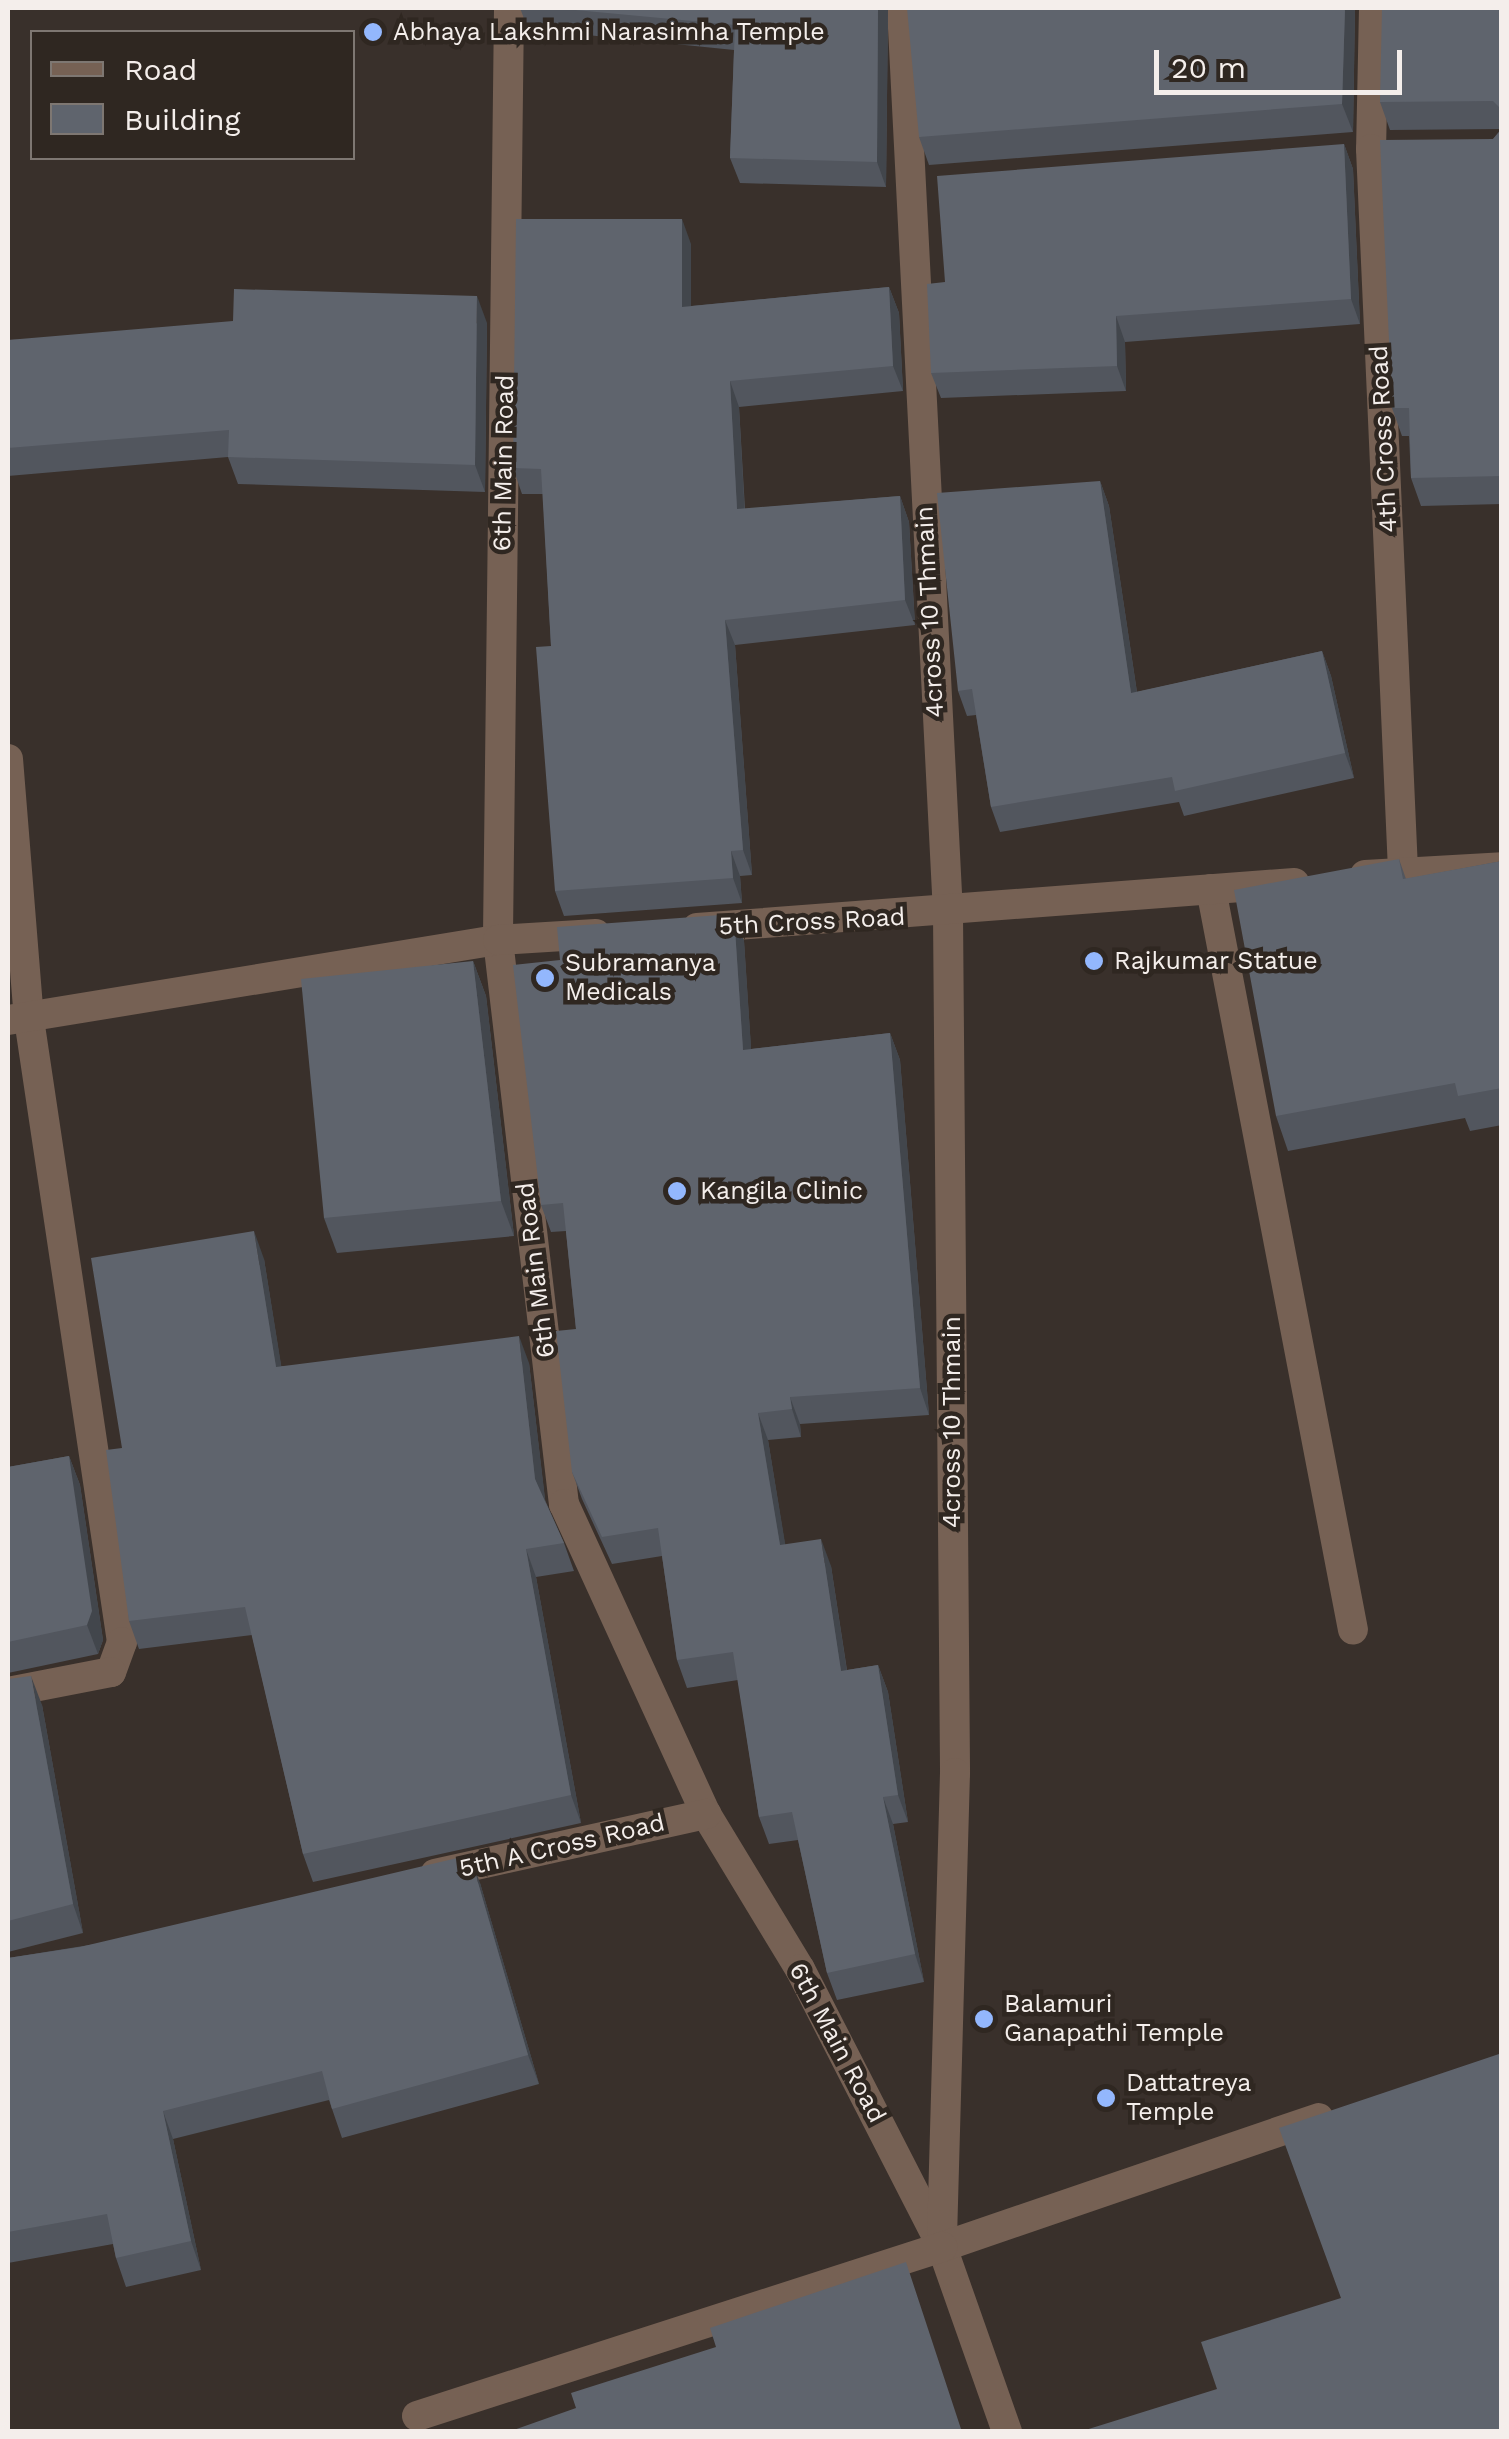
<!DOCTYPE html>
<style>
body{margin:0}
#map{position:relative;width:1509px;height:2439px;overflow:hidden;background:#39302b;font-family:"Work Sans",sans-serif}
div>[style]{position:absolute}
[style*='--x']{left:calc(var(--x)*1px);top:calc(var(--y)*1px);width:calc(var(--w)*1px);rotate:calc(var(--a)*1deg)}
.street>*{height:30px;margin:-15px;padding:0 15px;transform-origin:15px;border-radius:15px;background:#766154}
.wall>*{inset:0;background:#52565e}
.shaded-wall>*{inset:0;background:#42464c}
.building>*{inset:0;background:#5f646d}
.dots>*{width:28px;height:28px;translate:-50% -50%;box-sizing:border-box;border:5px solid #2f2721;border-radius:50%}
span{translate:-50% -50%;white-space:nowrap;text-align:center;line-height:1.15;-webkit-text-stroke:9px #2f2721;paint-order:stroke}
.poi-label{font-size:25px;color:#f4eeeb}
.left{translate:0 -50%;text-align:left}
.street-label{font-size:25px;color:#f4eeeb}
.frame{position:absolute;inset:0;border:10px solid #f4eeeb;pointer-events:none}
.legend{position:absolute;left:30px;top:30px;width:325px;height:130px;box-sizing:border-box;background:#2f2721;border:2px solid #7e7772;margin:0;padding:12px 18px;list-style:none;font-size:30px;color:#f4eeeb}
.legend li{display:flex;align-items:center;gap:20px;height:50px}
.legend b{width:50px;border:2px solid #7e7772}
.scale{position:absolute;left:1154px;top:50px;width:248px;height:45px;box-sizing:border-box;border:5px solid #f4eeeb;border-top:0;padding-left:12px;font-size:30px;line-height:35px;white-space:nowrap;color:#f4eeeb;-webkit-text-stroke:8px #2f2721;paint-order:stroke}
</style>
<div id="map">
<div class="street">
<div style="--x:509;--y:8;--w:932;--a:90.68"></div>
<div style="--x:498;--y:940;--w:568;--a:83.33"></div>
<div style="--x:564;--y:1504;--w:341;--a:65.4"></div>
<div style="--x:706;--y:1814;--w:181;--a:58.8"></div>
<div style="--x:800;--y:1969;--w:312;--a:62.9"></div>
<div style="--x:942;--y:2247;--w:196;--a:70.6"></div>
<div style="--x:902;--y:8;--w:907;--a:87.09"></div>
<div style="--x:948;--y:914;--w:859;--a:89.53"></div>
<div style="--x:955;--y:1773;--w:474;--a:91.6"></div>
<div style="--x:942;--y:2247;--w:398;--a:-18.9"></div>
<div style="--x:1374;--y:8;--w:141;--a:91.2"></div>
<div style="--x:1371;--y:149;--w:723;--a:87.46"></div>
<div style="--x:8;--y:759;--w:261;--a:85.4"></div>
<div style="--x:29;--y:1019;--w:630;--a:81.51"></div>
<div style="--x:122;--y:1642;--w:32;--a:110"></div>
<div style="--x:111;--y:1672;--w:105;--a:169"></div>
<div style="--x:1365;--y:875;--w:137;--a:-3.3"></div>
<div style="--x:1211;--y:889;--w:754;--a:79.15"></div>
<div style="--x:697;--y:928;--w:599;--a:-4.31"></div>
<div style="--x:8;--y:1020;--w:496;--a:-9.3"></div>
<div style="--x:498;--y:940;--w:98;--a:-3.5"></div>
<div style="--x:435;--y:1874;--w:278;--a:-12.5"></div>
<div style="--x:417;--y:2416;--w:552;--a:-17.84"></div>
</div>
<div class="wall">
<div style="clip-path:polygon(520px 8px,888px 8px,886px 187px,740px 183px,730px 158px,734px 50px,528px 29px)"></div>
<div style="clip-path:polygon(1355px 8px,1353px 132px,929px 165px,919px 137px)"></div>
<div style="clip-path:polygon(1502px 8px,1502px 504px,1421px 506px,1411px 478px,1409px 436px,1402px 436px,1392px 408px,1493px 139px,1501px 129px,1390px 130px,1380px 102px)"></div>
<div style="clip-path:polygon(1344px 144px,1353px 169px,1360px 324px,1125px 342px,1126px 391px,941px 398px,931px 373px)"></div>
<div style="clip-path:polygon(691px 244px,691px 306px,889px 287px,899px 313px,903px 391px,739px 407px,745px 509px,900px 496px,909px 522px,915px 625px,735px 645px,752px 875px,740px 876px,742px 903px,564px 916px,555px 891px,551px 646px,543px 494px,522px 494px,513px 468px)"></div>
<div style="clip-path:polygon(487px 323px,485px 492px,238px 484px,228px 457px,8px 476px,8px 340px)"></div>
<div style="clip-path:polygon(1100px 481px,1109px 506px,1137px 692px,1322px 651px,1331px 676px,1354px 778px,1184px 816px,1179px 802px,1000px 832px,991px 807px,976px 715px,967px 716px,958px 691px)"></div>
<div style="clip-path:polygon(1399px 859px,1406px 879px,1502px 861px,1502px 1125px,1470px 1131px,1465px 1118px,1288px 1151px,1276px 1116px)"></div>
<div style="clip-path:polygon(734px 914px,744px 941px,751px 1049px,890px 1033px,900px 1060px,929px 1415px,800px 1424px,801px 1437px,768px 1440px,785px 1545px,831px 1566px,847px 1670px,878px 1665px,888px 1692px,908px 1822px,893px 1824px,924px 1982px,837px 2000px,827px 1973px,798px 1840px,769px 1844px,759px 1817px,738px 1680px,687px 1688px,677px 1660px,662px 1556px,612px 1564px,582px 1499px,572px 1472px,576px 1329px,566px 1231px,551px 1232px,541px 1205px,560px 960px)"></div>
<div style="clip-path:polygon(473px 961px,486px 996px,514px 1236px,337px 1253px,324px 1218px)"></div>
<div style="clip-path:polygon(264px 1259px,281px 1366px,529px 1363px,545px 1500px,564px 1543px,574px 1571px,536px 1577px,581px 1823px,313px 1882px,303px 1854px,252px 1635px,139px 1649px,129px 1621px,122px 1448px)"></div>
<div style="clip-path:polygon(69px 1456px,80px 1485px,103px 1640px,98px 1654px,8px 1673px,8px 1467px)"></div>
<div style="clip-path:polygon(8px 1679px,42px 1705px,83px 1933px,8px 1952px)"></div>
<div style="clip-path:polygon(480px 1883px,539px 2084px,342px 2138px,329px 2100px,173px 2139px,201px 2270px,126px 2287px,116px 2258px,113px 2244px,8px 2263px,8px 1958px)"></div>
</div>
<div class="shaded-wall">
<div style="clip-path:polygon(878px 8px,888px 8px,886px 187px,877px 162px)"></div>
<div style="clip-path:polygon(1345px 8px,1355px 8px,1353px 132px,1342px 104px)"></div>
<div style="clip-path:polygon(1344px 144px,1353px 169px,1360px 324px,1351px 299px)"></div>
<div style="clip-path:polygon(682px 219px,691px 244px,691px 333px,682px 307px)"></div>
<div style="clip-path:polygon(889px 287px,899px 313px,903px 391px,893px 366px)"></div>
<div style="clip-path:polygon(477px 296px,487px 323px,485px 492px,475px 465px)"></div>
<div style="clip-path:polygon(1116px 316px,1125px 342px,1126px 391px,1117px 366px)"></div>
<div style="clip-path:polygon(730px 381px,739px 407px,746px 535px,737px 509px)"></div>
<div style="clip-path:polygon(1100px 481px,1109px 506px,1141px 719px,1131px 693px)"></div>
<div style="clip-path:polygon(900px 496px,909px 522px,915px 625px,905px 600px)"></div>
<div style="clip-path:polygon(725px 620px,735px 645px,752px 875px,743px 850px)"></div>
<div style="clip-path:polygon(1322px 651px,1331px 676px,1354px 778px,1345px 753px)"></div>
<div style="clip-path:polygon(731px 851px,740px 876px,742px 903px,733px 878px)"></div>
<div style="clip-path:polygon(734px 914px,744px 941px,753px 1077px,743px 1050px)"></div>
<div style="clip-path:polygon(473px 961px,486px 996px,514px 1236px,501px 1201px)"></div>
<div style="clip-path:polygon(890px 1033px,900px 1060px,929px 1415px,920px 1388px)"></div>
<div style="clip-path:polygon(254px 1231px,264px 1259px,286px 1395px,276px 1367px)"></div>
<div style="clip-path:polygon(519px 1336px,529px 1363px,546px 1507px,535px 1479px)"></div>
<div style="clip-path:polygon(790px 1397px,800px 1424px,801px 1437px,792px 1409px)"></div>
<div style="clip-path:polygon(758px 1413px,768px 1440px,790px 1573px,780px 1545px)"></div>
<div style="clip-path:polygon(69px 1456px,80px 1485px,103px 1640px,98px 1654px,87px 1625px)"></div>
<div style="clip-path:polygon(821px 1539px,831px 1566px,851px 1698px,841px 1671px)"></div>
<div style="clip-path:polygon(526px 1549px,536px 1577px,581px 1823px,571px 1795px)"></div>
<div style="clip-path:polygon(878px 1665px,888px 1692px,908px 1822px,898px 1795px)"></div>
<div style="clip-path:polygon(31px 1676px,42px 1705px,83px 1933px,73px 1904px)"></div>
<div style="clip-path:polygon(883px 1797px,893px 1824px,924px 1982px,915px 1954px)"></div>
<div style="clip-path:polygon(470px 1855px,480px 1883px,539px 2084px,528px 2055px)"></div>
<div style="clip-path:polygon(163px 2111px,173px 2139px,201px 2270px,191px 2241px)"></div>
</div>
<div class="building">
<div style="clip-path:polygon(554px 8px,878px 8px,877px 162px,730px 158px,735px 25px)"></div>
<div style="clip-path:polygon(907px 8px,1345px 8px,1342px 104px,919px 137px)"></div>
<div style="clip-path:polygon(1382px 8px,1502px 8px,1502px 110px,1493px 101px,1380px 102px)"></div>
<div style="clip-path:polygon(1502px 129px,1502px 476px,1411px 478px,1409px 408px,1392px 408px,1380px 140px,1493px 139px)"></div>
<div style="clip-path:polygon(1344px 144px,1351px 299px,1116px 316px,1117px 366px,931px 373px,927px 284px,945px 282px,937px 176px)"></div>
<div style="clip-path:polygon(516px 219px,682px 219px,682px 307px,889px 287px,893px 366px,730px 381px,737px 509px,900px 496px,905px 600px,725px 620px,743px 850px,731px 851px,733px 878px,555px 891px,536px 647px,551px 646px,541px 469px,513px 468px)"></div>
<div style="clip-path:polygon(234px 289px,477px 296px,475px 465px,228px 457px,229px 430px,8px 448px,8px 340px,233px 321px)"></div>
<div style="clip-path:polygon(1100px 481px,1131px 693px,1322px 651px,1345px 753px,1175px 791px,1172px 777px,991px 807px,972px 689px,958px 691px,937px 493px)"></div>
<div style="clip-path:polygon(1399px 859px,1403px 879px,1502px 861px,1502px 1088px,1458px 1096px,1455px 1083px,1276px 1116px,1234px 890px)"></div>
<div style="clip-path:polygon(734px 914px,743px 1050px,890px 1033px,920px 1388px,790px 1397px,792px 1409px,758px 1413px,780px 1545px,821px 1539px,841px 1671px,878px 1665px,898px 1795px,883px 1797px,915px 1954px,827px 1973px,792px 1812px,759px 1817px,733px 1652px,677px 1660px,658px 1528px,602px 1537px,572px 1472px,556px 1331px,576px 1329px,563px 1203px,541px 1205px,513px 965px,560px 960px,557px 927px)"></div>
<div style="clip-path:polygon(473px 961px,501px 1201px,324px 1218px,301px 979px)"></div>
<div style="clip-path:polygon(254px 1231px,276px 1367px,519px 1336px,535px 1479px,564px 1543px,526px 1549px,571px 1795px,303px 1854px,245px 1607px,129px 1621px,106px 1450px,122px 1448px,91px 1258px)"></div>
<div style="clip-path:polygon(69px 1456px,92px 1611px,87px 1625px,8px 1642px,8px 1467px)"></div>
<div style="clip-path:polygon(31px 1676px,73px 1904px,8px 1921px,8px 1679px)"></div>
<div style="clip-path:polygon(470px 1855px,528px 2055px,332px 2109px,322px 2071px,163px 2111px,191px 2241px,116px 2258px,107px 2214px,8px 2232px,8px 1958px,80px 1947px)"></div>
<div style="clip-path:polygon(1502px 2053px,1502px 2432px,1079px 2432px,1217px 2389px,1201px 2342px,1341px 2298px,1279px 2128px)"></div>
<div style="clip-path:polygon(906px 2262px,962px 2432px,508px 2432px,576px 2408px,571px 2393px,716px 2347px,710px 2328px)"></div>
</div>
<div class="dots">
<div style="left:373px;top:32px;background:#93b7fd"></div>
<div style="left:1094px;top:961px;background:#93b7fd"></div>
<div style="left:545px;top:978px;background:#93b7fd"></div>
<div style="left:677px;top:1191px;background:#93b7fd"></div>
<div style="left:984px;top:2019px;background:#93b7fd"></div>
<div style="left:1106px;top:2098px;background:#93b7fd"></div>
</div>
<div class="poi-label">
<span class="left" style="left:393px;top:32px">Abhaya Lakshmi Narasimha Temple</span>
<span class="left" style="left:1114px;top:961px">Rajkumar Statue</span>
<span class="left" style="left:565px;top:978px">Subramanya<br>Medicals</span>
<span class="left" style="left:700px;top:1191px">Kangila Clinic</span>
<span class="left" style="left:1004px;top:2019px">Balamuri<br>Ganapathi Temple</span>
<span class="left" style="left:1126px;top:2098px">Dattatreya<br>Temple</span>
</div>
<div class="street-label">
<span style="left:1384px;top:439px;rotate:-93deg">4th Cross Road</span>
<span style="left:504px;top:463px;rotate:-89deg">6th Main Road</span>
<span style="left:930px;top:612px;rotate:-93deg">4cross 10 Thmain</span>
<span style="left:812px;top:922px;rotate:-3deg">5th Cross Road</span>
<span style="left:536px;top:1270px;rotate:-97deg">6th Main Road</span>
<span style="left:952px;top:1422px;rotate:-90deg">4cross 10 Thmain</span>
<span style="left:562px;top:1846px;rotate:-13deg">5th A Cross Road</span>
<span style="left:837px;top:2043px;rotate:62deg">6th Main Road</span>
</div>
<div class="frame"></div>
<ul class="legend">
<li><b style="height:12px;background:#766154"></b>Road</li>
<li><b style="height:28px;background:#5f646d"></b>Building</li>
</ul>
<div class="scale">20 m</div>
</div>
